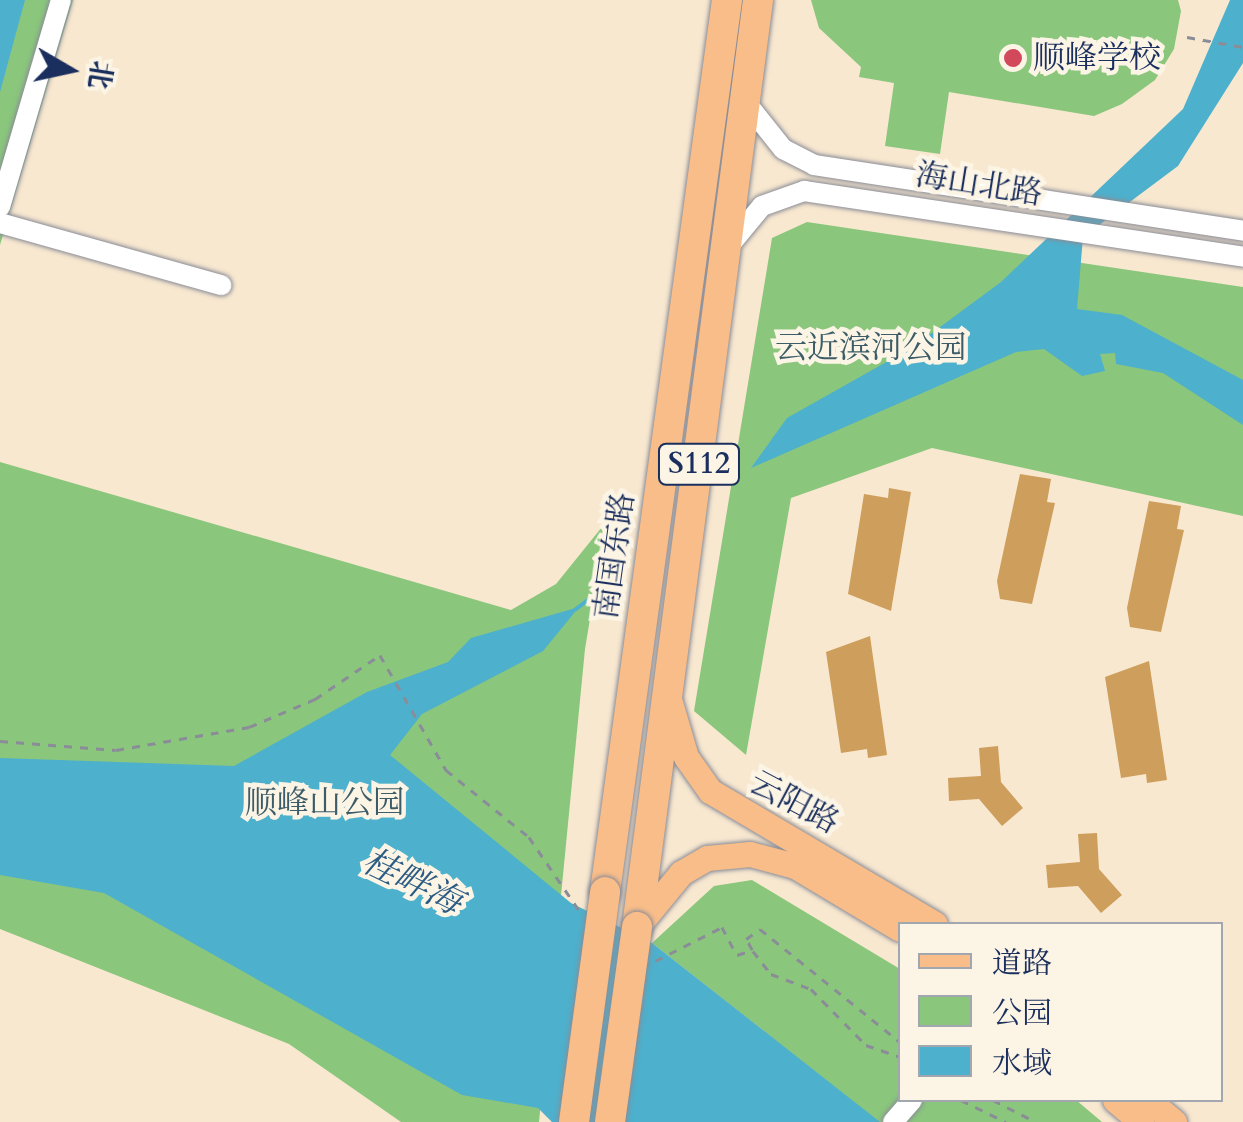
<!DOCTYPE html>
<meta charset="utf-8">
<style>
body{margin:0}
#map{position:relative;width:1243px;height:1122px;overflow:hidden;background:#f8e8d0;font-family:Cardo,"Noto Serif SC",serif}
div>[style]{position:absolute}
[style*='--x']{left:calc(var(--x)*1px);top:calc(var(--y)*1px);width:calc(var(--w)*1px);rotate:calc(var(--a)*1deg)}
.green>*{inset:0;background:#8ac67c}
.water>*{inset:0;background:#4db0cc}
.stream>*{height:4px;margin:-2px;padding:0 2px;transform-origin:2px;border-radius:2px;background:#4db0cc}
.building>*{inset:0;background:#ce9e5c}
.path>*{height:2.5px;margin-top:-1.25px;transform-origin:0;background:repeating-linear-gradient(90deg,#8a8c97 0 8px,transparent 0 16px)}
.roads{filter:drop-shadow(0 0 2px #8a8c97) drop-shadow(0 0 2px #8a8c97)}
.minor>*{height:20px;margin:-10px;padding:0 10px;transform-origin:10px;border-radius:10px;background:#fff}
.major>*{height:25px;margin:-12.5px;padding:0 12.5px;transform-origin:12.5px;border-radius:12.5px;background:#f8bd89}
.highway>*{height:30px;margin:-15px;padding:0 15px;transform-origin:15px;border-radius:15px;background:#f8bd89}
.bridges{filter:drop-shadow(0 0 2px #8a8c97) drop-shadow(0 0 2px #8a8c97)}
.highway-bridge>*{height:30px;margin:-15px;padding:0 15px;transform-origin:15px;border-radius:15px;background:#f8bd89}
.dots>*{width:28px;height:28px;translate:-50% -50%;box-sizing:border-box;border:5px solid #fcf5e5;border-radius:50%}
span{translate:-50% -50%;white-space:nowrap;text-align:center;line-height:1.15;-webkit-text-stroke:9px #fcf5e5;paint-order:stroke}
.shield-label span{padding:2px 8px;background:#fcf5e5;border:2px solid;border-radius:8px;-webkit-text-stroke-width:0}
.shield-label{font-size:30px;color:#1b2f5e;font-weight:700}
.poi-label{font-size:32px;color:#1b2f5e}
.left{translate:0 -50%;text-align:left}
.street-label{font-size:32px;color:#1b2f5e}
.park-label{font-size:32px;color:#3c5c67}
.water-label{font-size:35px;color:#2c5c84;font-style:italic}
.legend{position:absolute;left:898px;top:922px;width:325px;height:180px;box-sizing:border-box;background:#fcf5e5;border:2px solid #a2a6af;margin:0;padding:12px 18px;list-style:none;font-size:30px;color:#1b2f5e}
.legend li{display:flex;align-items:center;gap:20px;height:50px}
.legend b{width:50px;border:2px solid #a2a6af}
.north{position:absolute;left:20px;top:20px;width:100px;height:100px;-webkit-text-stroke:8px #fcf5e5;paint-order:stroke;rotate:99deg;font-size:28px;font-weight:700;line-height:40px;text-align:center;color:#1b2f5e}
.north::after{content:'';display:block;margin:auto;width:35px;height:45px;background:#1b2f5e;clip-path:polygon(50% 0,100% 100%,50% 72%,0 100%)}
</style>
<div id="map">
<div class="green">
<div style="clip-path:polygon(0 0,73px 0,0 245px)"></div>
<div style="clip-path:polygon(811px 0,1178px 0,1181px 11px,1174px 49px,1155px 80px,1122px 104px,1094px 116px,949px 92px,940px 154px,885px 146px,894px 83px,859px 77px,861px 67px,819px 28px)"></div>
<div style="clip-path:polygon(807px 222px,1243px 287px,1243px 516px,932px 448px,791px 498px,746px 755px,694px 711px,772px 238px)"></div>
<div style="clip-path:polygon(0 462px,511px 610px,556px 584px,606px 522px,585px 649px,539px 1122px,401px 1122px,289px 1044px,0 929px)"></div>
<div style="clip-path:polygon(752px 880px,900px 969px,900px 1100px,1076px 1100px,1102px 1122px,879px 1122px,652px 943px,714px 886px)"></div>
</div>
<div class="water">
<div style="clip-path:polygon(0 0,25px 0,0 92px)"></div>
<div style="clip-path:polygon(1230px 0,1243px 0,1243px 63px,1178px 166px,1083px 237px,1077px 309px,1122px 315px,1243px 380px,1243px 425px,1163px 373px,1116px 364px,1115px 353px,1100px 354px,1105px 371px,1082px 376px,1044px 349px,1016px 352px,751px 468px,787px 418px,913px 347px,1001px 282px,1183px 109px)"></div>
<div style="clip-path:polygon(579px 607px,543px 651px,422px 714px,390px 755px,571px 903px,652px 943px,880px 1122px,552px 1122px,538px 1108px,462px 1095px,104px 893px,0 875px,0 758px,234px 766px,367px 692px,448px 662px,471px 638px)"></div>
</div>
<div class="stream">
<div style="--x:576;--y:609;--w:15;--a:-37"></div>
</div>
<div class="building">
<div style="clip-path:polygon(1020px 474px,1051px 479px,1047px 502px,1055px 503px,1032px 604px,1000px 599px,997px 581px)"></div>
<div style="clip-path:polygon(889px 488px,911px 492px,891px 611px,848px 594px,864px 494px,888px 498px)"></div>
<div style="clip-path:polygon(1149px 501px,1181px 506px,1177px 529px,1184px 530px,1161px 632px,1130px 627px,1127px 608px)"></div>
<div style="clip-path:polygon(870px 636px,887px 755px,868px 758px,867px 749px,841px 753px,826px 652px)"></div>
<div style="clip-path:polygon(1149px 661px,1167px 780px,1147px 783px,1146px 774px,1121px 778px,1105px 677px)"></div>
<div style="clip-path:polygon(998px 746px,1001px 782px,1023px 808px,1002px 826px,979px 799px,949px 801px,948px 778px,981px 776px,979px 748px)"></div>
<div style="clip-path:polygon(1097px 833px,1099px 869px,1122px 895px,1101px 913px,1078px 886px,1048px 888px,1046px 865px,1080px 862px,1078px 834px)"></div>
</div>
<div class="path">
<div style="--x:1187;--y:37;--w:57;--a:10.1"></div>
<div style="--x:0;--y:741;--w:116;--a:4.4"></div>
<div style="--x:116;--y:750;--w:135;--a:-9.8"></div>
<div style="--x:249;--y:727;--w:72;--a:-23"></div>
<div style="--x:315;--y:699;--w:78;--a:-34.1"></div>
<div style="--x:380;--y:655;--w:133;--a:60.1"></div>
<div style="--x:446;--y:770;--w:107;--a:38.9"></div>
<div style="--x:529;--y:837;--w:92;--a:55.6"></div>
<div style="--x:753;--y:951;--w:29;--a:52"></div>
<div style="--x:771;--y:974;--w:43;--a:20.6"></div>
<div style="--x:811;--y:989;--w:78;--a:45.5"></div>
<div style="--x:866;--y:1045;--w:36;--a:19"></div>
<div style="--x:655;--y:961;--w:75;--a:-26.9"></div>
<div style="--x:722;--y:927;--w:32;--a:62"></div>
<div style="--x:737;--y:955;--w:16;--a:-18"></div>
<div style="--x:752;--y:950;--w:13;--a:-119"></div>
<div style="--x:746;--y:939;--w:17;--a:-36"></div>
<div style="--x:760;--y:929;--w:180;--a:38.9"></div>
<div style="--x:961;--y:1100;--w:50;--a:26.1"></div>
<div style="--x:993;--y:1100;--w:48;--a:27.1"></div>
</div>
<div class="roads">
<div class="minor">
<div style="--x:748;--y:105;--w:56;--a:51.5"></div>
<div style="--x:783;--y:149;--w:35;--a:27"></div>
<div style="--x:814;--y:165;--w:434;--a:8.7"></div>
<div style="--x:0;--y:207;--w:216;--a:-73.6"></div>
<div style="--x:0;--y:223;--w:230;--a:15.7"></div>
<div style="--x:728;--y:247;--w:53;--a:-50.3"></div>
<div style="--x:762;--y:206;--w:45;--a:-19.7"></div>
<div style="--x:804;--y:191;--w:444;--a:8.5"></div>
<div style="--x:893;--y:1122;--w:29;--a:-49"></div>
</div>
<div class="major">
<div style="--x:669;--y:699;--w:60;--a:73.7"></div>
<div style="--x:686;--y:757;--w:42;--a:54.8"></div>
<div style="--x:710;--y:791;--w:261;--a:30.6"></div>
<div style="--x:640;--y:923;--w:65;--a:-50.6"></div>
<div style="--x:681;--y:873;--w:30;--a:-30"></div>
<div style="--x:707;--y:858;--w:43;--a:-5.3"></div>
<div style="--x:750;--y:854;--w:47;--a:14.9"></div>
<div style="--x:795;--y:866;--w:122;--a:31"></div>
<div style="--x:1115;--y:1100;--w:34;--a:40"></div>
<div style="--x:1148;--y:1100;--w:34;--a:40"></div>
</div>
<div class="highway">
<div style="--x:605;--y:892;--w:900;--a:-82.21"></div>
<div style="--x:637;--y:927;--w:935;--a:-82.56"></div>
</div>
</div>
<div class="bridges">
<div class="highway-bridge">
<div style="--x:574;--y:1122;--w:232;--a:-82.3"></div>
<div style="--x:610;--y:1122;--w:197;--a:-82.1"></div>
</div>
</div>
<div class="dots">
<div style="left:1013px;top:58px;background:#d1495b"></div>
</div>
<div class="shield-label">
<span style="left:699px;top:464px">S112</span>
</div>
<div class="poi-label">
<span class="left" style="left:1033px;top:58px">顺峰学校</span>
</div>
<div class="street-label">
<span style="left:979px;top:185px;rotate:9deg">海山北路</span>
<span style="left:615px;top:556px;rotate:-82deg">南国东路</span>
<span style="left:794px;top:803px;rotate:28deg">云阳路</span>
</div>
<div class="park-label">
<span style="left:871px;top:348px">云近滨河公园</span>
<span style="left:325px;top:803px">顺峰山公园</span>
</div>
<div class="water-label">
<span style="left:412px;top:882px;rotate:26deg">桂畔海</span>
</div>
<ul class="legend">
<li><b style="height:12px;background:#f8bd89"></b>道路</li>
<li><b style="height:28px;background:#8ac67c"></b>公园</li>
<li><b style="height:28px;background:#4db0cc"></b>水域</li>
</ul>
<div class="north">北</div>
</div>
